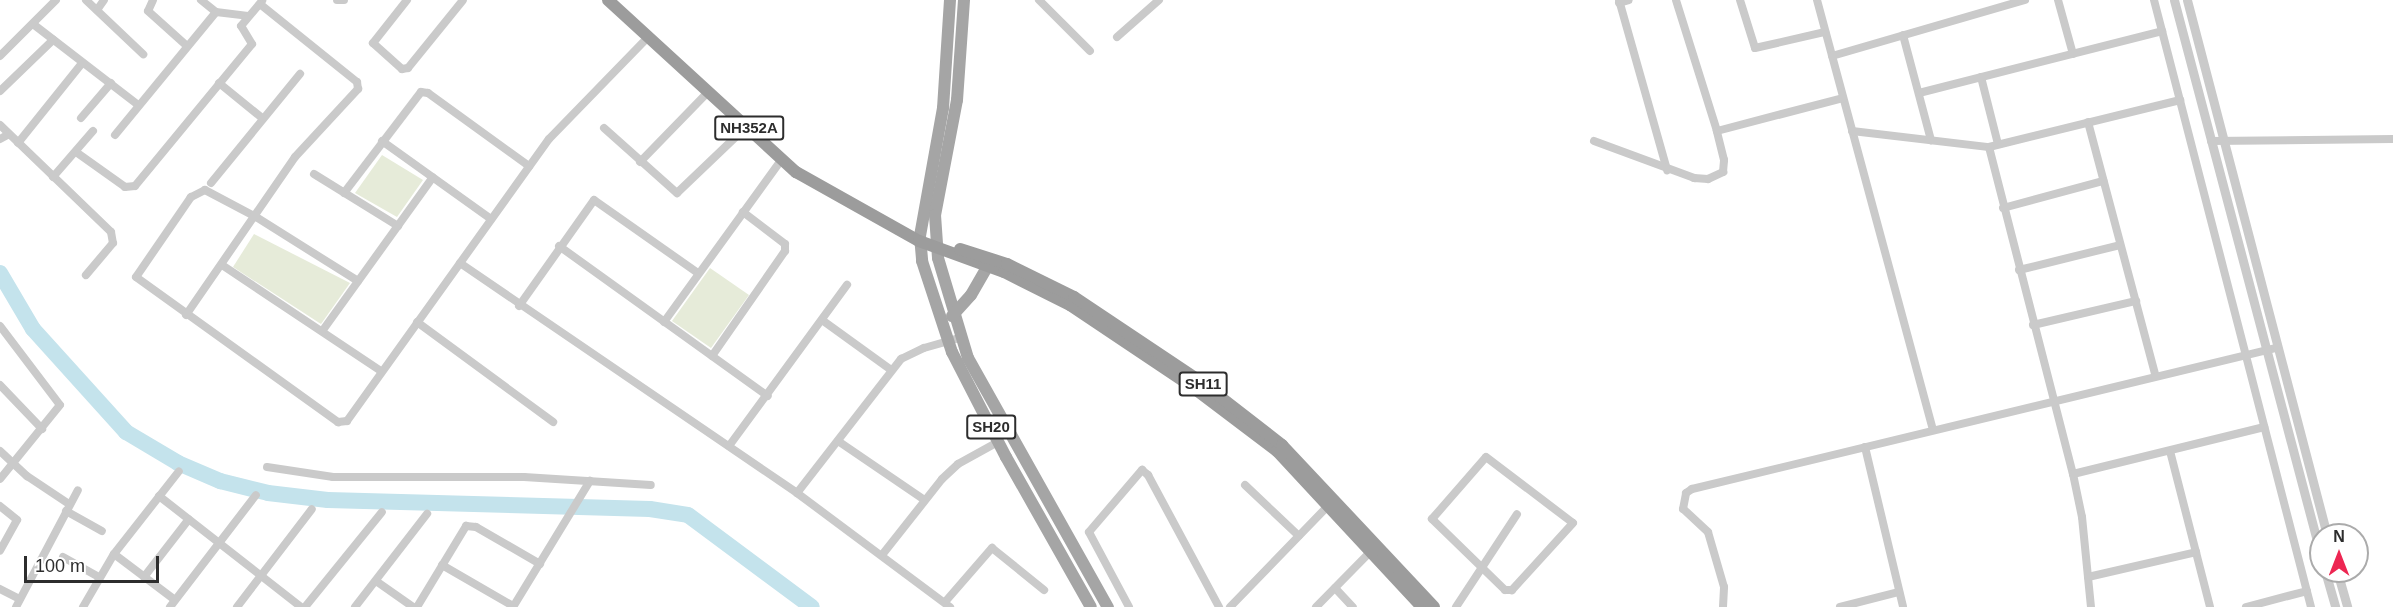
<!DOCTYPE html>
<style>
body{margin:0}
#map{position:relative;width:2393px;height:607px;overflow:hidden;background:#fff;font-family:Arial,sans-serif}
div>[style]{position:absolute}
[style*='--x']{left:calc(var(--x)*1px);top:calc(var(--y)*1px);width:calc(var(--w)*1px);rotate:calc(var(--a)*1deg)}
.green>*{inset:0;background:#e6ebd9}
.river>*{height:16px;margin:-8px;padding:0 8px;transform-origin:8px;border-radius:8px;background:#c4e3ec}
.minor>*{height:8px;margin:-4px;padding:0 4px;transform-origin:4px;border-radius:4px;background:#cacaca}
.tertiary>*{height:9px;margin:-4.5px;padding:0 4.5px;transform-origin:4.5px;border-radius:4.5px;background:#cacaca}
.primary>*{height:12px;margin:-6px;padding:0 6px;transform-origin:6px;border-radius:6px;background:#a5a5a5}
.trunk>*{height:12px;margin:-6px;padding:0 6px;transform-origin:6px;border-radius:6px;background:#9c9c9c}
span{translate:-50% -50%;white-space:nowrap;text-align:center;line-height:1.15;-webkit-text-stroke:6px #fff;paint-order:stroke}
.shield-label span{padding:2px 4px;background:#fff;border:2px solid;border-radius:4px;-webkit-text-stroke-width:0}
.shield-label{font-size:15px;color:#2d2d2d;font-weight:700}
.north{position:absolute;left:2309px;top:523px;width:60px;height:60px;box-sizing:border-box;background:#fff;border:2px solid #ababab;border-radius:50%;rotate:0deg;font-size:16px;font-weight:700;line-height:24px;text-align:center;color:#2d2d2d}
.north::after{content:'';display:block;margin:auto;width:21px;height:27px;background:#ed2652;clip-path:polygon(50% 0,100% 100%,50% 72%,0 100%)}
.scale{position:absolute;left:24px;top:556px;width:135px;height:27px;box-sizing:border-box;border:3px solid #2d2d2d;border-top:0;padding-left:8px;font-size:18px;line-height:21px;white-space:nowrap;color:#2d2d2d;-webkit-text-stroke:4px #fff;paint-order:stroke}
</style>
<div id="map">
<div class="green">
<div style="clip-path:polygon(382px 155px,423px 180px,397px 217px,355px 193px)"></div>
<div style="clip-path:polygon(254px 234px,350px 283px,321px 324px,233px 267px)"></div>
<div style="clip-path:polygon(710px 268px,749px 295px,711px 348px,672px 321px)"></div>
</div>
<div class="river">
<div style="--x:0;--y:273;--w:65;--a:59.5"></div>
<div style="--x:33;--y:329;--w:139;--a:47.9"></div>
<div style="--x:126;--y:432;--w:61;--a:30.8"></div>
<div style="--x:178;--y:463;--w:46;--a:23.2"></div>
<div style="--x:220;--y:481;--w:49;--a:14"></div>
<div style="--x:268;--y:493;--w:60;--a:6.7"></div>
<div style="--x:328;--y:500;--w:322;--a:1.6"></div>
<div style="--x:650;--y:509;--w:38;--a:9"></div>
<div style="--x:688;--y:515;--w:154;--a:36.6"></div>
</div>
<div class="minor">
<div style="--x:86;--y:0;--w:79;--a:43.5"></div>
<div style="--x:153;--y:0;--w:12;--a:114"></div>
<div style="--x:148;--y:11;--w:52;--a:41.9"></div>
<div style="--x:201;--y:0;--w:19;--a:39"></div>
<div style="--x:216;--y:12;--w:32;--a:7"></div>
<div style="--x:337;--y:0;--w:7;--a:0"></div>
<div style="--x:407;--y:0;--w:55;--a:128.3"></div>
<div style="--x:373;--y:43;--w:39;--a:42"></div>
<div style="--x:402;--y:69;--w:6;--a:-9"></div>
<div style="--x:408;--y:68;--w:87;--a:-51"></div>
<div style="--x:1039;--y:0;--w:72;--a:45"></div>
<div style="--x:1619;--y:0;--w:177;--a:74.2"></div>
<div style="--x:1740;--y:0;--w:50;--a:72.6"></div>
<div style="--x:1755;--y:48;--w:72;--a:-12.9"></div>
<div style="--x:1817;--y:0;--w:444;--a:74.9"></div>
<div style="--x:2058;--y:0;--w:56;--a:74.5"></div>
<div style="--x:2154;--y:0;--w:627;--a:75.5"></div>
<div style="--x:1619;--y:3;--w:10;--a:-17"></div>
<div style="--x:97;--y:10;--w:12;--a:-55"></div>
<div style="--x:33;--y:24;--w:133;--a:37.6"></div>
<div style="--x:1903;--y:35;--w:109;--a:75.1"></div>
<div style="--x:1117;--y:37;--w:56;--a:-41.4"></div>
<div style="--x:0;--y:56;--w:79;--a:-45"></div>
<div style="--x:1832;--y:56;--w:201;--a:-16.2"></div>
<div style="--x:1981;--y:77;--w:69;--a:75.8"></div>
<div style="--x:219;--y:83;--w:55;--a:39.1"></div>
<div style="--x:0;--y:91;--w:74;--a:-43.9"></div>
<div style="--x:1919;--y:93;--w:251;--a:-14.3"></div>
<div style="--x:81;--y:118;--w:46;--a:-49.4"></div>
<div style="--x:2088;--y:122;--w:261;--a:75.1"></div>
<div style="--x:0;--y:125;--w:154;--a:43.9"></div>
<div style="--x:111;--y:232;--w:11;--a:80"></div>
<div style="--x:113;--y:243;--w:42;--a:130.2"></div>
<div style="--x:604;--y:128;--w:98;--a:41.7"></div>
<div style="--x:677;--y:193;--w:97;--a:-43.7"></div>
<div style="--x:1717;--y:131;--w:130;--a:-14.7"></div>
<div style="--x:1852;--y:131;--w:138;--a:6.7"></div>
<div style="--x:1989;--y:147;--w:197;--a:-13.8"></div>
<div style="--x:115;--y:135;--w:159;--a:-50.6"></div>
<div style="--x:0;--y:139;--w:10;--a:-29"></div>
<div style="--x:382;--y:141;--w:134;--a:35.6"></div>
<div style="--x:1594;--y:141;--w:107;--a:20.3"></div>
<div style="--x:1694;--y:178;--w:14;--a:4"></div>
<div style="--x:1708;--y:179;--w:17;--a:-25"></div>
<div style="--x:1723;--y:172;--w:12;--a:-85"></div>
<div style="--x:1724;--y:160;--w:30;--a:-104"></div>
<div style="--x:1717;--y:131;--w:137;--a:-107.4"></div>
<div style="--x:2211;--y:141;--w:182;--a:-0.6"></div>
<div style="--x:18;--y:143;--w:102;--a:-51.3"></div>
<div style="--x:1989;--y:147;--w:338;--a:75.6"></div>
<div style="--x:2073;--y:474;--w:44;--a:78.2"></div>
<div style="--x:2082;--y:517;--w:90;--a:84.3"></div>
<div style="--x:76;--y:152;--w:60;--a:35.5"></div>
<div style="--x:125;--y:187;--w:10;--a:-6"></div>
<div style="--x:135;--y:186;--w:184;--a:-50.5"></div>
<div style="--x:252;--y:44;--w:21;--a:-121"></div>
<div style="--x:241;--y:26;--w:33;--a:-50"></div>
<div style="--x:640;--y:162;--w:99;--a:-45.8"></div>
<div style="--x:314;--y:174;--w:99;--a:31.8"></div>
<div style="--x:53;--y:177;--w:61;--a:-49"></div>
<div style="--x:211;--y:183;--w:141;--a:-50.8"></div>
<div style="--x:344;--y:193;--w:127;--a:-52.7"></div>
<div style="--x:421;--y:92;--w:7;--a:8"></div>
<div style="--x:428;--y:93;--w:125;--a:35.9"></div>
<div style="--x:2003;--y:208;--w:104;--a:-15.1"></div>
<div style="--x:559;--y:246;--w:257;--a:35.7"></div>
<div style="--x:460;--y:263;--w:408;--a:34.3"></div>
<div style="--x:797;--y:493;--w:191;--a:36.7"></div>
<div style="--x:222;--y:265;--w:191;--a:33.7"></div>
<div style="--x:2019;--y:270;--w:104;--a:-13.9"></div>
<div style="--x:358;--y:281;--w:120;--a:-147.9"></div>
<div style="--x:256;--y:217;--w:58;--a:-152.1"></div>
<div style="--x:205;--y:190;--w:16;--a:153"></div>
<div style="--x:191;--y:197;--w:97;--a:124.5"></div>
<div style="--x:136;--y:277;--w:249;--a:35.7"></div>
<div style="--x:338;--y:422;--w:9;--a:-6"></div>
<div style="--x:347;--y:421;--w:347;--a:-54.4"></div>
<div style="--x:549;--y:139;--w:144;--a:-45.8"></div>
<div style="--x:519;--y:306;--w:130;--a:-54.7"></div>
<div style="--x:594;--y:200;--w:127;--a:35.1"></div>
<div style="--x:186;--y:315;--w:192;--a:-55.4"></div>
<div style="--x:295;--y:157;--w:93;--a:-47.2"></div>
<div style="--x:358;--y:89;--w:7;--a:-98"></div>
<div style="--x:357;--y:82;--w:124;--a:-141.2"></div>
<div style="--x:822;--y:320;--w:85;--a:35.9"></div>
<div style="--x:417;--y:322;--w:169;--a:36.3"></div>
<div style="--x:664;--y:322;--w:201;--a:-54.1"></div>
<div style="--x:2033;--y:325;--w:106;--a:-13.1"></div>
<div style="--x:0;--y:326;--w:99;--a:52.8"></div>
<div style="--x:60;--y:405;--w:95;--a:129"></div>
<div style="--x:323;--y:330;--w:188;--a:-54.3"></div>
<div style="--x:712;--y:356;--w:128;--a:-55.2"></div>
<div style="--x:785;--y:251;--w:7;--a:-90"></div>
<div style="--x:785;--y:244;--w:53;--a:-142.7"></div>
<div style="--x:0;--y:385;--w:61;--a:46.3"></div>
<div style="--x:838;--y:441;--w:103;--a:34.3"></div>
<div style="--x:729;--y:446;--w:200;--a:-53.8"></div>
<div style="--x:1865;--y:447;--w:164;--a:76.6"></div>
<div style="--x:0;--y:451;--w:37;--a:43"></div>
<div style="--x:27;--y:476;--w:50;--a:33.7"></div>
<div style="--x:2170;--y:451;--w:161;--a:75.6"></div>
<div style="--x:1486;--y:457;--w:109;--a:37.2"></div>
<div style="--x:1573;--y:523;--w:91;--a:132.3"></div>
<div style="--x:1512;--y:590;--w:7;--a:180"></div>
<div style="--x:1505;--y:590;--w:102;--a:-135.8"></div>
<div style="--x:1432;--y:519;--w:82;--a:-48.9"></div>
<div style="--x:267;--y:467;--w:67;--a:8.6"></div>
<div style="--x:333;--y:477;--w:191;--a:0"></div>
<div style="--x:524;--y:477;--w:127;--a:3.6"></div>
<div style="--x:2073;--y:474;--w:197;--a:-13.8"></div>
<div style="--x:1245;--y:485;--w:74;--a:43.4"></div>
<div style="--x:797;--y:493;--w:170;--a:-52.2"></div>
<div style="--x:901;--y:359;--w:25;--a:-26"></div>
<div style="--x:924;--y:348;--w:37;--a:-16"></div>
<div style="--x:159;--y:496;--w:180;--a:38"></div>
<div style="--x:0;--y:506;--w:22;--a:39"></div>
<div style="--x:17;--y:520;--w:35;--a:119"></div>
<div style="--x:66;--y:511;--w:41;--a:29.1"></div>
<div style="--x:114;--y:554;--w:76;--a:37"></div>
<div style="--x:882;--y:555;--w:97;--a:-51.7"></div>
<div style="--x:942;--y:479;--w:22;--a:-43"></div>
<div style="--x:958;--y:464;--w:46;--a:-28.8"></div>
<div style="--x:63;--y:557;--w:41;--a:29.1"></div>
<div style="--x:442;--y:565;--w:82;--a:30"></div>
<div style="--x:144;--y:577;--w:73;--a:-52.2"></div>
<div style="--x:2088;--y:577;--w:111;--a:-13"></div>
<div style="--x:376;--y:581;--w:45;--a:35.1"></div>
<div style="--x:1335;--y:588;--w:26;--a:47"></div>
<div style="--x:0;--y:589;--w:22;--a:27"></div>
<div style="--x:945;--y:602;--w:72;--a:-49"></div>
<div style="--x:992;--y:548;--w:67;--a:38.9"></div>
<div style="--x:16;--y:607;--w:132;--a:-62.1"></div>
<div style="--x:83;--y:607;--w:61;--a:-59.7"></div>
<div style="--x:114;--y:554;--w:105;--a:-51.9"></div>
<div style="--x:170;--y:607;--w:141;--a:-52.5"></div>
<div style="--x:237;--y:607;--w:123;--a:-52.6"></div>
<div style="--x:305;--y:607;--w:122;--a:-51"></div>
<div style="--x:355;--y:607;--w:118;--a:-52.3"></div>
<div style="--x:417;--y:607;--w:95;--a:-58.8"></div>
<div style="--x:466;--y:526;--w:10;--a:6"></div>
<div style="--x:476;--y:527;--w:74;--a:30"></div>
<div style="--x:513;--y:607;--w:148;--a:-58.6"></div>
<div style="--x:1129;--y:607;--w:85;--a:-118.1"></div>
<div style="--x:1089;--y:532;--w:82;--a:-49.5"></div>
<div style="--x:1142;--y:470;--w:8;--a:40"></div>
<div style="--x:1148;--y:475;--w:150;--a:61.7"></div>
<div style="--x:1230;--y:607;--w:142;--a:-45.9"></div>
<div style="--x:1316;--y:607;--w:80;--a:-45.5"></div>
<div style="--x:1456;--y:607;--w:111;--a:-56.7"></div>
<div style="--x:1723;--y:607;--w:20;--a:-87"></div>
<div style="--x:1724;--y:587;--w:57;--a:-106.2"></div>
<div style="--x:1708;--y:532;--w:34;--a:-137"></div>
<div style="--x:1683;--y:509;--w:16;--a:-79"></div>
<div style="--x:1686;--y:493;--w:7;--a:-34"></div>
<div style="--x:1692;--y:489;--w:601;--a:-13.57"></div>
<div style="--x:1840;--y:607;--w:61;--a:-14.3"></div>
<div style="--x:2246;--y:607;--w:63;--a:-14.7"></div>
</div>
<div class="tertiary">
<div style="--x:2174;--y:0;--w:575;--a:75.19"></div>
<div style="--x:2187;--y:0;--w:553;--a:75.34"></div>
<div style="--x:2325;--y:571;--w:37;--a:74"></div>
<div style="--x:2337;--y:571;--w:37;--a:74"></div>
</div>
<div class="primary">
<div style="--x:950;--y:0;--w:108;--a:93.7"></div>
<div style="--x:943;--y:108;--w:130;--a:100.2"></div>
<div style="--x:920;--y:236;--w:25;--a:85"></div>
<div style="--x:922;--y:261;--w:96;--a:71.8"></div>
<div style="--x:952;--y:352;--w:118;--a:62.8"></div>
<div style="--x:1006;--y:457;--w:172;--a:60.5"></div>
<div style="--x:964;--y:0;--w:100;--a:94"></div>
<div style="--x:957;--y:100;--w:117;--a:100.8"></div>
<div style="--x:935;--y:215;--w:43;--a:86"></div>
<div style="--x:938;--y:258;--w:104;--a:73.3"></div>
<div style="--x:968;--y:358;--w:286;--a:60.7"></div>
<div style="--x:952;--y:316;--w:28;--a:-48"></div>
<div style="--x:971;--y:295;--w:32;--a:-60"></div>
</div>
<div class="trunk">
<div style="--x:608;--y:0;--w:255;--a:42.5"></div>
<div style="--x:796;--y:172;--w:141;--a:29.3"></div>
<div style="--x:919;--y:241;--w:90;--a:20"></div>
<div style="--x:1004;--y:272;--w:74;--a:26.6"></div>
<div style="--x:1070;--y:305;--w:146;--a:33.8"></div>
<div style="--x:1191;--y:386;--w:108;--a:37.1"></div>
<div style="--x:1277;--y:451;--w:213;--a:47.1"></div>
<div style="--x:960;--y:249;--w:49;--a:17.7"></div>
<div style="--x:1007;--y:264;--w:75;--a:26.2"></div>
<div style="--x:1074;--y:297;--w:148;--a:33.7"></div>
<div style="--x:1197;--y:379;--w:108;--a:37.8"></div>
<div style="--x:1282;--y:445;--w:222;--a:46.8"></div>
</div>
<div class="shield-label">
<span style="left:749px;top:128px">NH352A</span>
<span style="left:1203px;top:384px">SH11</span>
<span style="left:991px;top:427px">SH20</span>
</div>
<div class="north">N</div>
<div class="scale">100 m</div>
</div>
